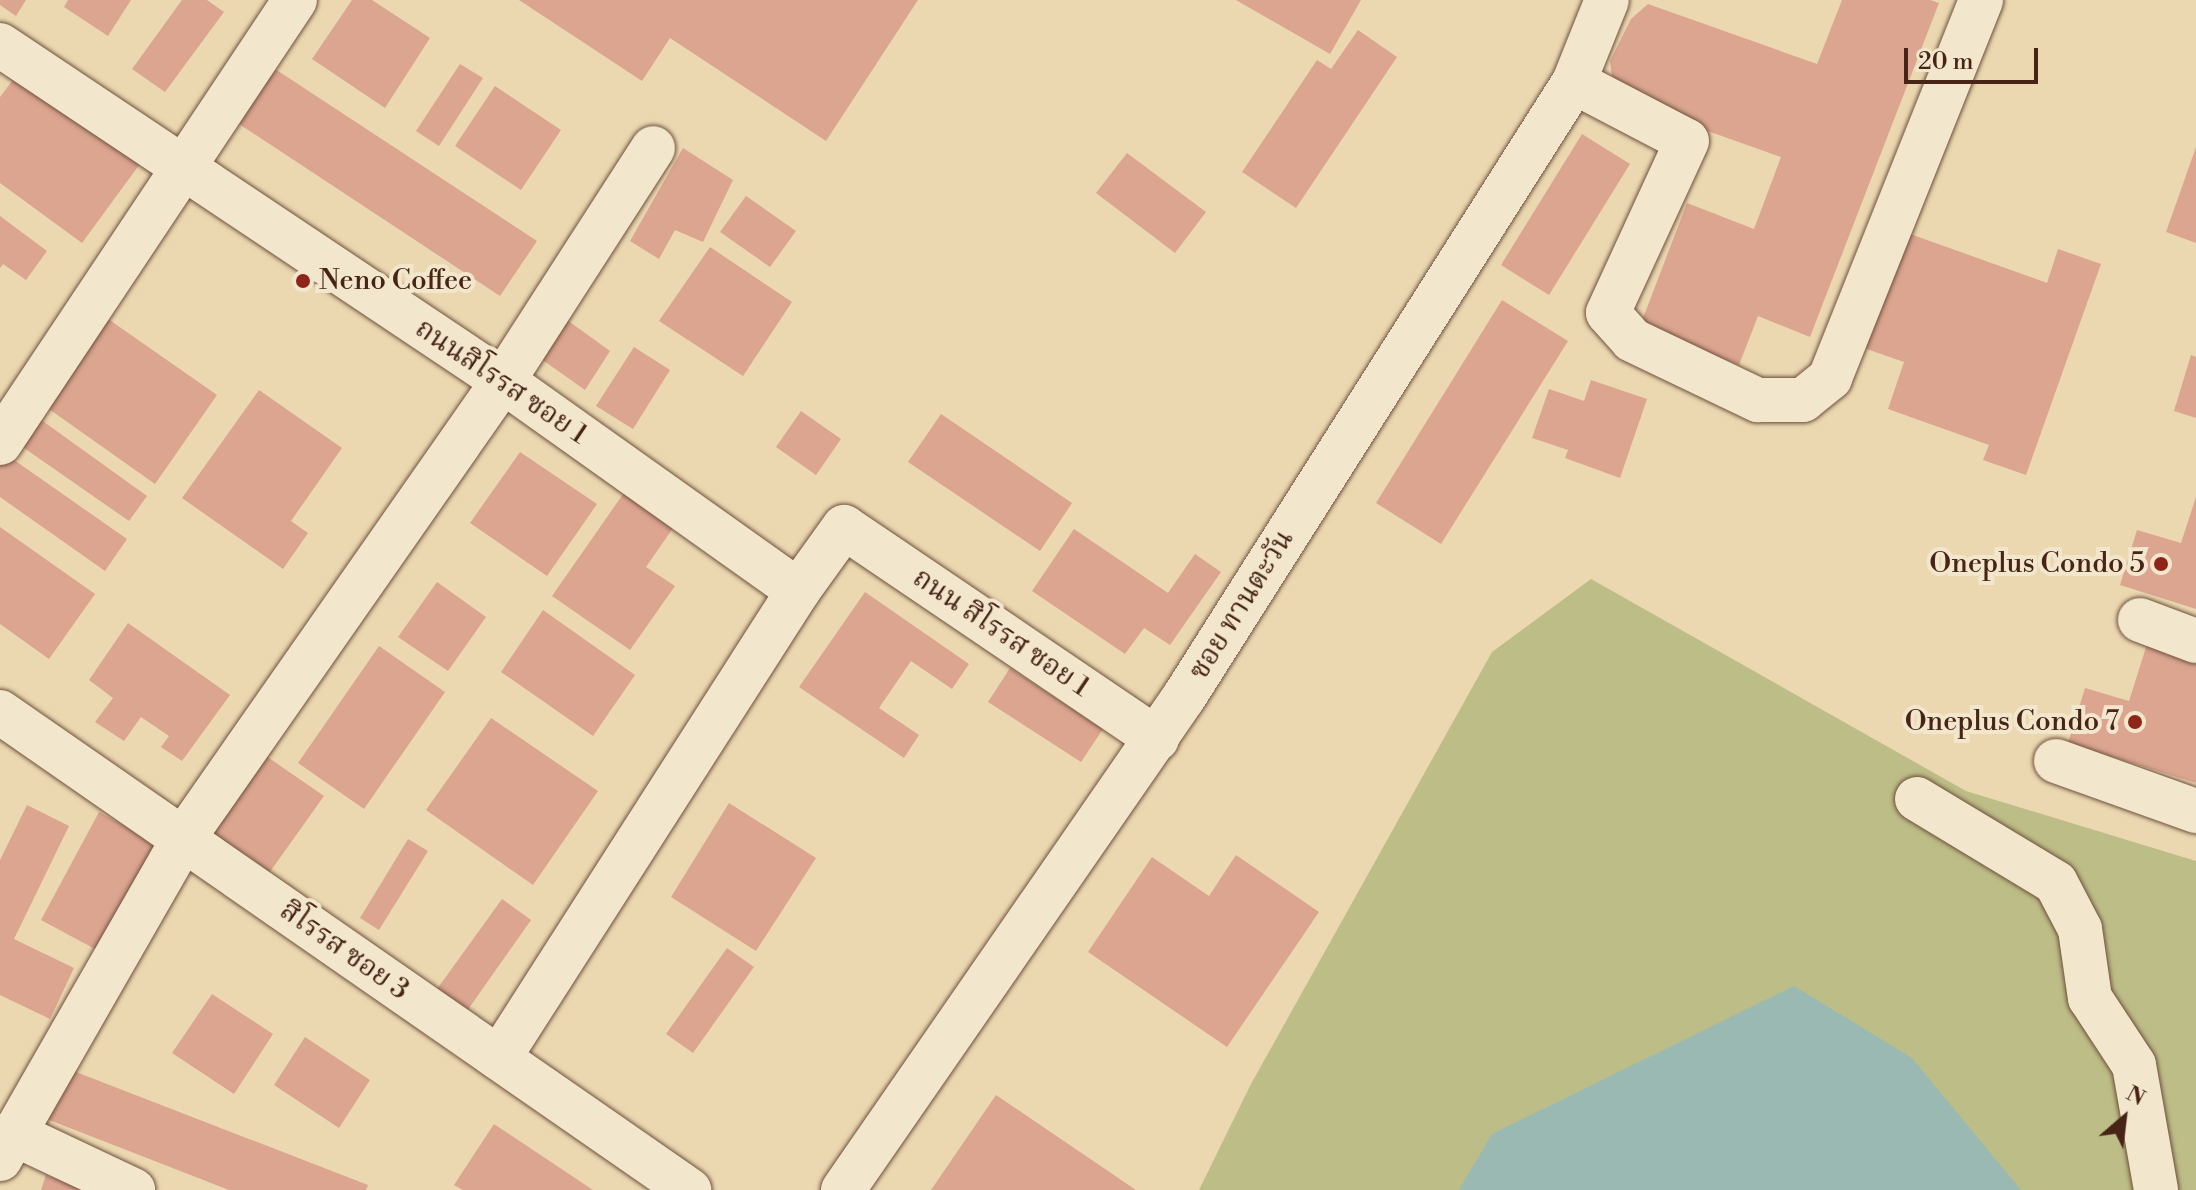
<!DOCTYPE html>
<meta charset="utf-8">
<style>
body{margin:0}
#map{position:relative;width:2196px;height:1190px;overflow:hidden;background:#ebd8b1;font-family:"Libre Bodoni","Noto Serif Thai",serif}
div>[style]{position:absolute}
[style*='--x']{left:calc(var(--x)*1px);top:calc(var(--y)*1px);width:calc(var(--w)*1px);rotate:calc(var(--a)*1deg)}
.green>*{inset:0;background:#bdbd87}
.water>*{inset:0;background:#99b9b2}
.building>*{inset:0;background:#dba590}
.roads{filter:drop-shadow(0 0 2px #70513d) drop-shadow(0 0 2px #70513d)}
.minor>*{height:44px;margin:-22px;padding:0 22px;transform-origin:22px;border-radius:22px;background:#f2e6cc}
.dots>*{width:22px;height:22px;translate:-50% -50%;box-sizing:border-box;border:4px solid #f2e6cc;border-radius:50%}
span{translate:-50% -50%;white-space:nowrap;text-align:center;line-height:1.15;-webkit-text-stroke:8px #f2e6cc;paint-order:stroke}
.poi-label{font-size:28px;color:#472416}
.left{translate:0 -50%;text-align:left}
.right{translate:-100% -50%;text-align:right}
.street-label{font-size:28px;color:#472416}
.north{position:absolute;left:2084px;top:1078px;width:80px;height:80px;-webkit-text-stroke:6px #f2e6cc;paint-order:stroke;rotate:28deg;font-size:22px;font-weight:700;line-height:32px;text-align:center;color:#472416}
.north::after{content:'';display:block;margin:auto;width:28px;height:36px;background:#472416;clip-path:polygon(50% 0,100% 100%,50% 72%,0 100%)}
.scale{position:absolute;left:1904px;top:48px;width:134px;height:36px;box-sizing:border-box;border:4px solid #472416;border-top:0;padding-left:10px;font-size:24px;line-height:28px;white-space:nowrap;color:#472416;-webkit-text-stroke:6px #f2e6cc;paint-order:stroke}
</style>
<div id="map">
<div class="green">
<div style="clip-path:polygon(1591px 579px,1966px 791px,2196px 861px,2196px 1190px,1199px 1190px,1251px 1084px,1492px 652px)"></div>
</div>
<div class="water">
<div style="clip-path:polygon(1794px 986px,1912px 1058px,2021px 1190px,1459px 1190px,1492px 1134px)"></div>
</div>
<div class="building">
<div style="clip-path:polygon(0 0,26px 0,16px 16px,0 5px)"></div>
<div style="clip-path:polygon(68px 0,131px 0,108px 36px,64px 7px)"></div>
<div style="clip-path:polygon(182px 0,207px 0,224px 12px,165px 92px,132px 69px)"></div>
<div style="clip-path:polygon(352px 0,372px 0,430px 38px,385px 108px,312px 59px)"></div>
<div style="clip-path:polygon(519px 0,918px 0,826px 141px,670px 38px,642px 81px)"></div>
<div style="clip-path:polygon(1236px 0,1361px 0,1330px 54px)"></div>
<div style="clip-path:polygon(1842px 0,1930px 0,1939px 3px,1810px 337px,1758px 316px,1739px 365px,1640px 326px,1687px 203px,1754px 229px,1781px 157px,1615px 98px,1610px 61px,1631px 19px,1648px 4px,1817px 64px)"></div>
<div style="clip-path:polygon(1358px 30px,1397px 57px,1296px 208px,1242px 172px,1317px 60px,1331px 69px)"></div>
<div style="clip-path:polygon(460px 64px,483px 78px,439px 146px,416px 131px)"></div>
<div style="clip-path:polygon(272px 67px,537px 241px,500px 296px,236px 122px)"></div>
<div style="clip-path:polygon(22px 68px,145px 157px,82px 243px,0 183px,0 97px)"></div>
<div style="clip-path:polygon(495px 86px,561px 130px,521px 190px,455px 146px)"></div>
<div style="clip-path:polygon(1582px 134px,1630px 164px,1549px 295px,1501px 265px)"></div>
<div style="clip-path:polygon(2196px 147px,2196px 243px,2166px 232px)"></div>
<div style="clip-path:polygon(683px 148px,733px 180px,703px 242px,675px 230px,659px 259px,630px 241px)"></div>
<div style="clip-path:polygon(1127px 153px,1206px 212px,1175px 253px,1096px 193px)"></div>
<div style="clip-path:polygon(746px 196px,796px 231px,770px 267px,720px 232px)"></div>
<div style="clip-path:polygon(0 216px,47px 251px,26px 280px,3px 264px,0 268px)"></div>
<div style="clip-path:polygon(1902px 231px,2047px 283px,2058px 249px,2101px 264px,2026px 475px,1983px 460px,1989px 445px,1888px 409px,1904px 362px,1861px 347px)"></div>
<div style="clip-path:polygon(710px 247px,792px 302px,743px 376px,659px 321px)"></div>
<div style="clip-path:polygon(1502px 300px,1568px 341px,1441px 544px,1376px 503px)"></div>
<div style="clip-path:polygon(101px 314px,217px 395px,155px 484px,39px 402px)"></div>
<div style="clip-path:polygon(563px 317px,610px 351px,585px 390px,537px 356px)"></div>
<div style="clip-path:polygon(634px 347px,670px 370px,633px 429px,596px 406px)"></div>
<div style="clip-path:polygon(2191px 355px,2196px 357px,2196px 418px,2174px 411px)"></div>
<div style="clip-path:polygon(1591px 380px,1647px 399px,1620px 478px,1565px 458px,1568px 450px,1532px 438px,1549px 389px,1584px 401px)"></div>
<div style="clip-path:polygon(259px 390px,342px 448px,291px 521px,308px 533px,283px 569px,182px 498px)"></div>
<div style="clip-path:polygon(801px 411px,841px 439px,816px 475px,776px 447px)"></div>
<div style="clip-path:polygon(33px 414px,147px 496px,129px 521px,14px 441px)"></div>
<div style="clip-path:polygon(941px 414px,1072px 503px,1040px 551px,908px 462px)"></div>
<div style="clip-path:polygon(520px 452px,597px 504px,547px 576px,470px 523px)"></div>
<div style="clip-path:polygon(7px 455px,127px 539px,105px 571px,0 497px,0 464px)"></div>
<div style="clip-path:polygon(628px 487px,678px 521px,646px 567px,675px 586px,630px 650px,552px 596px)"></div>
<div style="clip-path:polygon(2196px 497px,2196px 609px,2120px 585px,2137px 530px,2181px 543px)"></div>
<div style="clip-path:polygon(0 527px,95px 594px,49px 659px,0 624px)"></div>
<div style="clip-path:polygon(1074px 529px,1168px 593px,1195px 554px,1221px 572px,1170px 645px,1144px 628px,1125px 654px,1032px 591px)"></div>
<div style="clip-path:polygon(437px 582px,486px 617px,448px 671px,398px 637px)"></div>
<div style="clip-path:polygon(865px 592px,969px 664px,952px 689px,911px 661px,879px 708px,919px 735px,904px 758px,799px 687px)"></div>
<div style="clip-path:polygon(543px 610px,635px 675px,593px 736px,501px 672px)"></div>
<div style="clip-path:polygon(128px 623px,230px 695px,182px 761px,161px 747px,169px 736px,141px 717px,124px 741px,95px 722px,113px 698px,89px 680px)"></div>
<div style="clip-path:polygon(2148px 641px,2196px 656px,2196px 783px,2068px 743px,2085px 688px,2129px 701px)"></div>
<div style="clip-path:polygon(379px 646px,445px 692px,364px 809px,298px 763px)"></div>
<div style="clip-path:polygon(1010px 668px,1103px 729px,1081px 762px,988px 702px)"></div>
<div style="clip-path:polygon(491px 718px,598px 791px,533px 885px,426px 810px)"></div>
<div style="clip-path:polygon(256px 749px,324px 796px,267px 876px,200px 829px)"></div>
<div style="clip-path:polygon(729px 803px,816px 858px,756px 951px,671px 897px)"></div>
<div style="clip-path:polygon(27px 805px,69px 826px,14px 939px,74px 968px,50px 1019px,0 995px,0 860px)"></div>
<div style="clip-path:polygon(99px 812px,167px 849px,108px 956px,41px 920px)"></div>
<div style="clip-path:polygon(408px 839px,428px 851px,379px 930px,360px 918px)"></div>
<div style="clip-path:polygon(1236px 855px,1319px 912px,1227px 1047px,1088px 952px,1152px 857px,1209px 896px)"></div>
<div style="clip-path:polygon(502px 899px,531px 920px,462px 1018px,432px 996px)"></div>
<div style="clip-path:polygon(727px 948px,754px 967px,693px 1053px,666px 1034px)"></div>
<div style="clip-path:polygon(212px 994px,273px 1034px,234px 1094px,172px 1053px)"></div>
<div style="clip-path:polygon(305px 1037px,370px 1080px,339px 1128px,274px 1085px)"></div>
<div style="clip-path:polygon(58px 1065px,368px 1185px,366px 1190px,229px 1190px,39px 1116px)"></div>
<div style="clip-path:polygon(996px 1095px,1136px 1190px,931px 1190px)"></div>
<div style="clip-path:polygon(494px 1124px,593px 1190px,463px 1190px,454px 1185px)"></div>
<div style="clip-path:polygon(46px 1175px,83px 1190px,41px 1190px)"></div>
</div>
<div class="roads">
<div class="minor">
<div style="--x:0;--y:45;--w:605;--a:33.74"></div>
<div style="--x:503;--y:381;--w:362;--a:35.4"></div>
<div style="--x:1574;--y:82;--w:127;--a:27.6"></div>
<div style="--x:1687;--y:141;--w:189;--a:114.7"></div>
<div style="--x:1608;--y:313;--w:36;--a:48"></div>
<div style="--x:1632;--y:340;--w:140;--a:25.5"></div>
<div style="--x:1758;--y:400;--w:45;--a:0"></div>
<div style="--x:1803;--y:400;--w:35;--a:-39"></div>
<div style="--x:1830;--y:378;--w:407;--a:-68.2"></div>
<div style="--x:0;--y:443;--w:532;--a:-56.34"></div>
<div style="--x:2140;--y:620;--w:60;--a:20.6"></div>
<div style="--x:0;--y:712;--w:839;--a:34.75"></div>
<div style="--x:2056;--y:761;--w:149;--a:19.7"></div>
<div style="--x:1917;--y:799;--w:162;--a:31.1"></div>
<div style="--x:2056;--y:883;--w:52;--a:62.4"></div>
<div style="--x:2080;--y:929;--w:70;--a:81.8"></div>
<div style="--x:2090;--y:998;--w:80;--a:56.7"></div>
<div style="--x:2134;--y:1065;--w:127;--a:80"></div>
<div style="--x:499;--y:1058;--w:555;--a:-57.37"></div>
<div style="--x:798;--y:591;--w:79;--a:-54.3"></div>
<div style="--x:844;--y:527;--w:378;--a:34.1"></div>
<div style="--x:12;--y:1133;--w:134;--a:25.2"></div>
<div style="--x:0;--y:1159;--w:369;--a:-60.2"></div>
<div style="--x:183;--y:839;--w:559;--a:-55.06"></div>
<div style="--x:503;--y:381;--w:277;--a:-57.2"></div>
<div style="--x:843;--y:1190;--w:599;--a:-55.33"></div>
<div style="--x:1184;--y:697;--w:728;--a:-57.62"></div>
<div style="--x:1574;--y:82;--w:88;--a:-68.1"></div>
</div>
</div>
<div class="dots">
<div style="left:303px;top:281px;background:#8f2418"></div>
<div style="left:2161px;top:564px;background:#8f2418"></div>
<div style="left:2135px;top:722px;background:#8f2418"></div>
</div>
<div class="poi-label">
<span class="left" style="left:319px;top:281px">Neno Coffee</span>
<span class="right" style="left:2145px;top:564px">Oneplus Condo 5</span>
<span class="right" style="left:2119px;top:722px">Oneplus Condo 7</span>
</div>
<div class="street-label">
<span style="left:501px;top:382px;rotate:34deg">ถนนสิโรรส ซอย 1</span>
<span style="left:1242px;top:605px;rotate:-58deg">ซอย ทานตะวัน</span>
<span style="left:1001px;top:633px;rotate:34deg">ถนน สิโรรส ซอย 1</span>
<span style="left:344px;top:951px;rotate:35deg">สิโรรส ซอย 3</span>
</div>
<div class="north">N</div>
<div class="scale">20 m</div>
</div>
